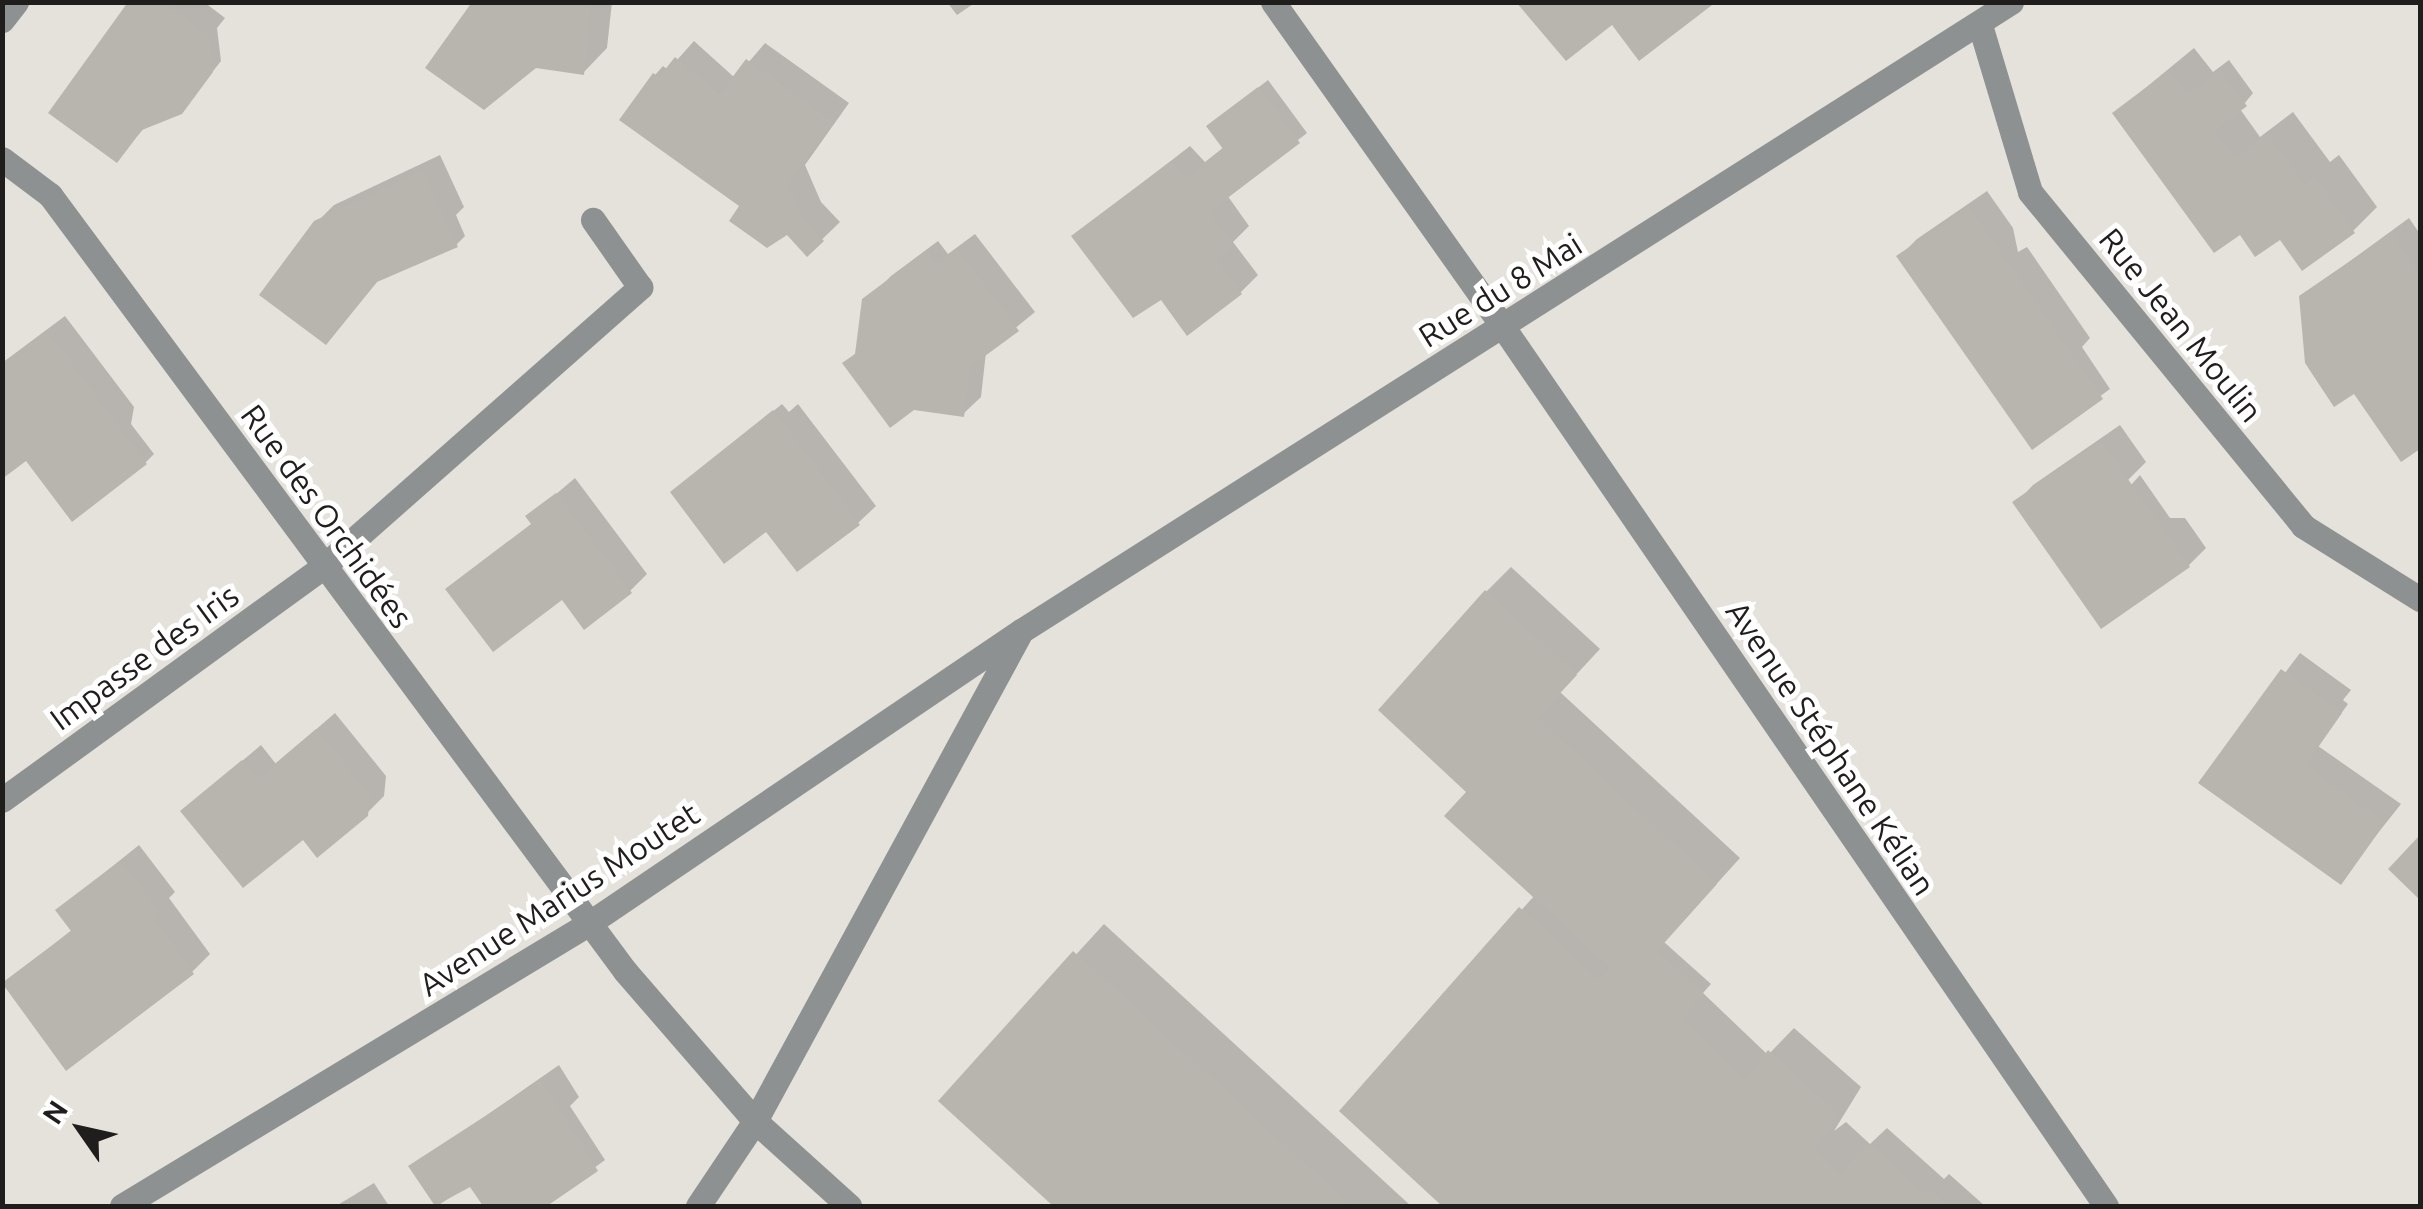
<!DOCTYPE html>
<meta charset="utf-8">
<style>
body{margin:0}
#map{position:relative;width:2423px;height:1209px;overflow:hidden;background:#e5e2db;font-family:Ubuntu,sans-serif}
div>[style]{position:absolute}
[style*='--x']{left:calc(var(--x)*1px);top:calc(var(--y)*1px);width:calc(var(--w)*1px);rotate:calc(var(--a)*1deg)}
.shadow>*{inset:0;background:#0003}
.building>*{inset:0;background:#b8b5af}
.minor>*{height:25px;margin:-12.5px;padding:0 12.5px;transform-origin:12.5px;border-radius:12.5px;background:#8e9192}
span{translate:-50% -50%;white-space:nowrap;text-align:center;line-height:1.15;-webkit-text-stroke:10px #fff;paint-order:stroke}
.street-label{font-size:32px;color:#1f1e1c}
.frame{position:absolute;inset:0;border:5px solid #1f1e1c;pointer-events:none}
.north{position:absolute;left:30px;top:1079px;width:100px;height:100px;-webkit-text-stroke:8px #fff;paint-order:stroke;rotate:304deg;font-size:28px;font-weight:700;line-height:40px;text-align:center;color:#1f1e1c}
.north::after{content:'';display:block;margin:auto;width:35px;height:45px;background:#1f1e1c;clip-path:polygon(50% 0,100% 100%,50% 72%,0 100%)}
</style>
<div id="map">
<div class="shadow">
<div style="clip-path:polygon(132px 2px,204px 2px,225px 18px,217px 28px,221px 61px,181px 112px,147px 125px,116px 160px)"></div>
<div style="clip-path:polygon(475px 2px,612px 2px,607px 48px,583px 73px)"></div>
<div style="clip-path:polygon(694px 41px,735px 78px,765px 43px,849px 103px,805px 165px,821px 202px,840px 222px,807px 254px,787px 232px,742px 205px,655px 75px,663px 66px,668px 70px)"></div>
<div style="clip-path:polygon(2194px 48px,2213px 72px,2229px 60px,2253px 93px,2240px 109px,2260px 137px,2293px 112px,2330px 162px,2339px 155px,2377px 207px,2353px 231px,2281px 236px,2240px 232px,2115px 113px)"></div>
<div style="clip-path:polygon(1268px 80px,1307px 133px,1227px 195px,1249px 226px,1233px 242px,1258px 275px,1241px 292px,1161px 296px,1074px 236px,1190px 146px,1205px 162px,1224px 147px,1209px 126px)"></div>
<div style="clip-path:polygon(440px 155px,464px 207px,456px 215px,465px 236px,456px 245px,381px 277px,326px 342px,316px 223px,334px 205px)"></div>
<div style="clip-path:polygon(1987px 191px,2013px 228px,2018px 252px,2027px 247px,2090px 338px,2082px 347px,2110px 389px,2032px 446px,1899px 257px,1917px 239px)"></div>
<div style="clip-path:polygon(2409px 218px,2420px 234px,2420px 446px,2402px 459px,2301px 297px)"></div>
<div style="clip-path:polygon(975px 234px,1035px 312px,986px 352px,981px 397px,963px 414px,845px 364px,858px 351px,882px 285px,891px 276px,938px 241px,948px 254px)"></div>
<div style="clip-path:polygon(65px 316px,134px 407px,131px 424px,154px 454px,146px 462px,27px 458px,2px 476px,2px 363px)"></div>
<div style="clip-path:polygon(782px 404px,789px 412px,798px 404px,876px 506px,858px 523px,766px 529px,674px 492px)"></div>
<div style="clip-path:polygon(2120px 425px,2146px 462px,2127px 481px,2131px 485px,2140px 475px,2170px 518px,2185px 518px,2206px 548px,2189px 565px,2102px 626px,2016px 503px,2033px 485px)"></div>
<div style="clip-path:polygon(575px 478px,647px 574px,630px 591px,562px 597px,449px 589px,534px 523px,529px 517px)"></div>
<div style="clip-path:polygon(1511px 567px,1600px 649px,1560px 692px,1740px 858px,1664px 942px,1711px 984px,1703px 993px,1768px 1055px,1794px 1028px,1861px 1087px,1834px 1131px,1846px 1122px,1870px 1144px,1887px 1128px,1944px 1179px,1949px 1174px,1985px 1206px,1446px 1206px,1342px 1111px,1535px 895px,1469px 792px,1486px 592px)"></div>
<div style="clip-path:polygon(2300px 653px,2351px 690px,2343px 700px,2348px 704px,2318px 746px,2401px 804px,2340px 881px,2202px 783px)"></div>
<div style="clip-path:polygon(335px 713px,386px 776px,384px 796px,366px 814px,304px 836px,183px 811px,261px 745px,276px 764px)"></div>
<div style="clip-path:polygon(139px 845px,175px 892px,169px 898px,210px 954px,192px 972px,3px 985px,73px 929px,58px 910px)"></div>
<div style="clip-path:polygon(1104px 924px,1411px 1206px,1056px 1206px,942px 1101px)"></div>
<div style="clip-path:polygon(559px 1065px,579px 1097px,570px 1106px,605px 1160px,542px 1206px,485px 1206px,471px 1184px,437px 1206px,412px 1167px)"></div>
<div style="clip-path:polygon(374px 1183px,389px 1206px,336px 1206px)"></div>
</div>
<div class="building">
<div style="clip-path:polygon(128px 2px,163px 2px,209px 36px,213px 72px,182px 114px,142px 130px,117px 163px,48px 113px)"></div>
<div style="clip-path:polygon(472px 2px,591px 2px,584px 75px,536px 68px,484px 110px,425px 68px)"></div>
<div style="clip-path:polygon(947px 2px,976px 2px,957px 15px)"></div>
<div style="clip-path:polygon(1516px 2px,1716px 2px,1639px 61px,1612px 25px,1566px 61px)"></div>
<div style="clip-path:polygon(675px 57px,719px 95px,746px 59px,833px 122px,788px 184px,804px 220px,824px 241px,807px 257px,787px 235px,767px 248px,729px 221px,739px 206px,619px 120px,653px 73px,659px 77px)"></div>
<div style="clip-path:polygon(2220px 70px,2247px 106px,2214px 131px,2234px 159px,2267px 134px,2305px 185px,2314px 177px,2355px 233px,2302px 271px,2280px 240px,2255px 257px,2240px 235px,2214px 253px,2112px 113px,2168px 71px,2187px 95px)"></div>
<div style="clip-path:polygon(1258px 87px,1300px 143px,1209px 212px,1234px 245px,1216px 259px,1242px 294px,1187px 336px,1161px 300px,1133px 318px,1071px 236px,1171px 161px,1186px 178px,1223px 149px,1206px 126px)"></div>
<div style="clip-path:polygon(422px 171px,458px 247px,377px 282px,326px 345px,259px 295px,314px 221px)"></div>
<div style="clip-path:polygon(1969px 207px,2103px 399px,2032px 450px,1896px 256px)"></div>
<div style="clip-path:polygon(2391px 233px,2420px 276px,2420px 449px,2401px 462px,2354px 394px,2334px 407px,2305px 363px,2299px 296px)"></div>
<div style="clip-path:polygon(957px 249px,1019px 331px,970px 367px,964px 417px,914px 410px,890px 428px,842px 363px,855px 354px,862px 299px,926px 251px,937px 265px)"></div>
<div style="clip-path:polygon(47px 331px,147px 464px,72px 522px,26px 461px,2px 479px,2px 364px)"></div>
<div style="clip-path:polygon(773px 410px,860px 525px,797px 572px,766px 532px,724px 564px,670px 492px)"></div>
<div style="clip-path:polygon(2101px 441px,2190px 567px,2101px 629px,2012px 502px)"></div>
<div style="clip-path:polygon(556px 493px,632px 593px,584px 630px,562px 600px,493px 652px,445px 589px,531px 524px,525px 516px)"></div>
<div style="clip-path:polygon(1485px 590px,1577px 675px,1537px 718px,1717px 884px,1657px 951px,1704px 994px,1681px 1019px,1746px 1080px,1768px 1050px,1838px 1113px,1815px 1149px,1840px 1174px,1868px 1143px,1925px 1195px,1930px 1190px,1949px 1206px,1442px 1206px,1339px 1111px,1519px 907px,1600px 980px,1610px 967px,1444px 816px,1466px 792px,1378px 710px)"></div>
<div style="clip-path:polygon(2281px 669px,2342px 713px,2305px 766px,2385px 823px,2341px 885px,2198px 783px)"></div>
<div style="clip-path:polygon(316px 729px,370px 795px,368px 816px,317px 858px,303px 840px,243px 888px,180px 811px,242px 760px,257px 779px)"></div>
<div style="clip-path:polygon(2420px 835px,2420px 900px,2388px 869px)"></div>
<div style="clip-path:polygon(121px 860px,159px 911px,153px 917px,194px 974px,66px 1071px,2px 983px,71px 931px,55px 910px)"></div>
<div style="clip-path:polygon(1073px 951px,1351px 1206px,1053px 1206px,938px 1101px)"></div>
<div style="clip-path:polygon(541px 1080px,598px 1171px,547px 1206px,483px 1206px,470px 1187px,435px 1206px,408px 1166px)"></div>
</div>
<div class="minor">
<div style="--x:1273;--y:2;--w:398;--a:54.7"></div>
<div style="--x:1503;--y:327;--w:1066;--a:55.55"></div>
<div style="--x:2;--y:20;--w:23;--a:-52"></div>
<div style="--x:1980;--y:25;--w:174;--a:73.3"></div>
<div style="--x:2030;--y:192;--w:431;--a:50.7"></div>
<div style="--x:2303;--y:526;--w:138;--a:32"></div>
<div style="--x:2;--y:159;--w:60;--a:36.9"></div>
<div style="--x:50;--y:195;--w:966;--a:53.46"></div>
<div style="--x:625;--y:971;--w:198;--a:49.1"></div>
<div style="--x:755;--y:1121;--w:127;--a:42.1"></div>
<div style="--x:2;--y:800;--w:398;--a:-36"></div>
<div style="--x:324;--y:566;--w:422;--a:-41.4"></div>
<div style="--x:640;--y:287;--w:82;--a:-125"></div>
<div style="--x:122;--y:1206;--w:545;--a:-31.18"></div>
<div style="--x:588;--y:924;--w:523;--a:-34.09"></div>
<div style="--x:1021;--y:631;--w:1173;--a:-32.43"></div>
<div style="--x:698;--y:1206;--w:102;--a:-56.2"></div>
<div style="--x:755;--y:1121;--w:553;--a:-61.49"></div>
</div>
<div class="street-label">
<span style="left:1500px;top:290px;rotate:-32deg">Rue du 8 Mai</span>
<span style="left:2181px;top:325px;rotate:51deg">Rue Jean Moulin</span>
<span style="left:327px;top:516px;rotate:54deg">Rue des Orchidées</span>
<span style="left:144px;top:657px;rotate:-36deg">Impasse des Iris</span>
<span style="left:1831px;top:748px;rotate:56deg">Avenue Stéphane Kélian</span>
<span style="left:559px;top:899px;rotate:-33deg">Avenue Marius Moutet</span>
</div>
<div class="frame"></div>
<div class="north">N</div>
</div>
